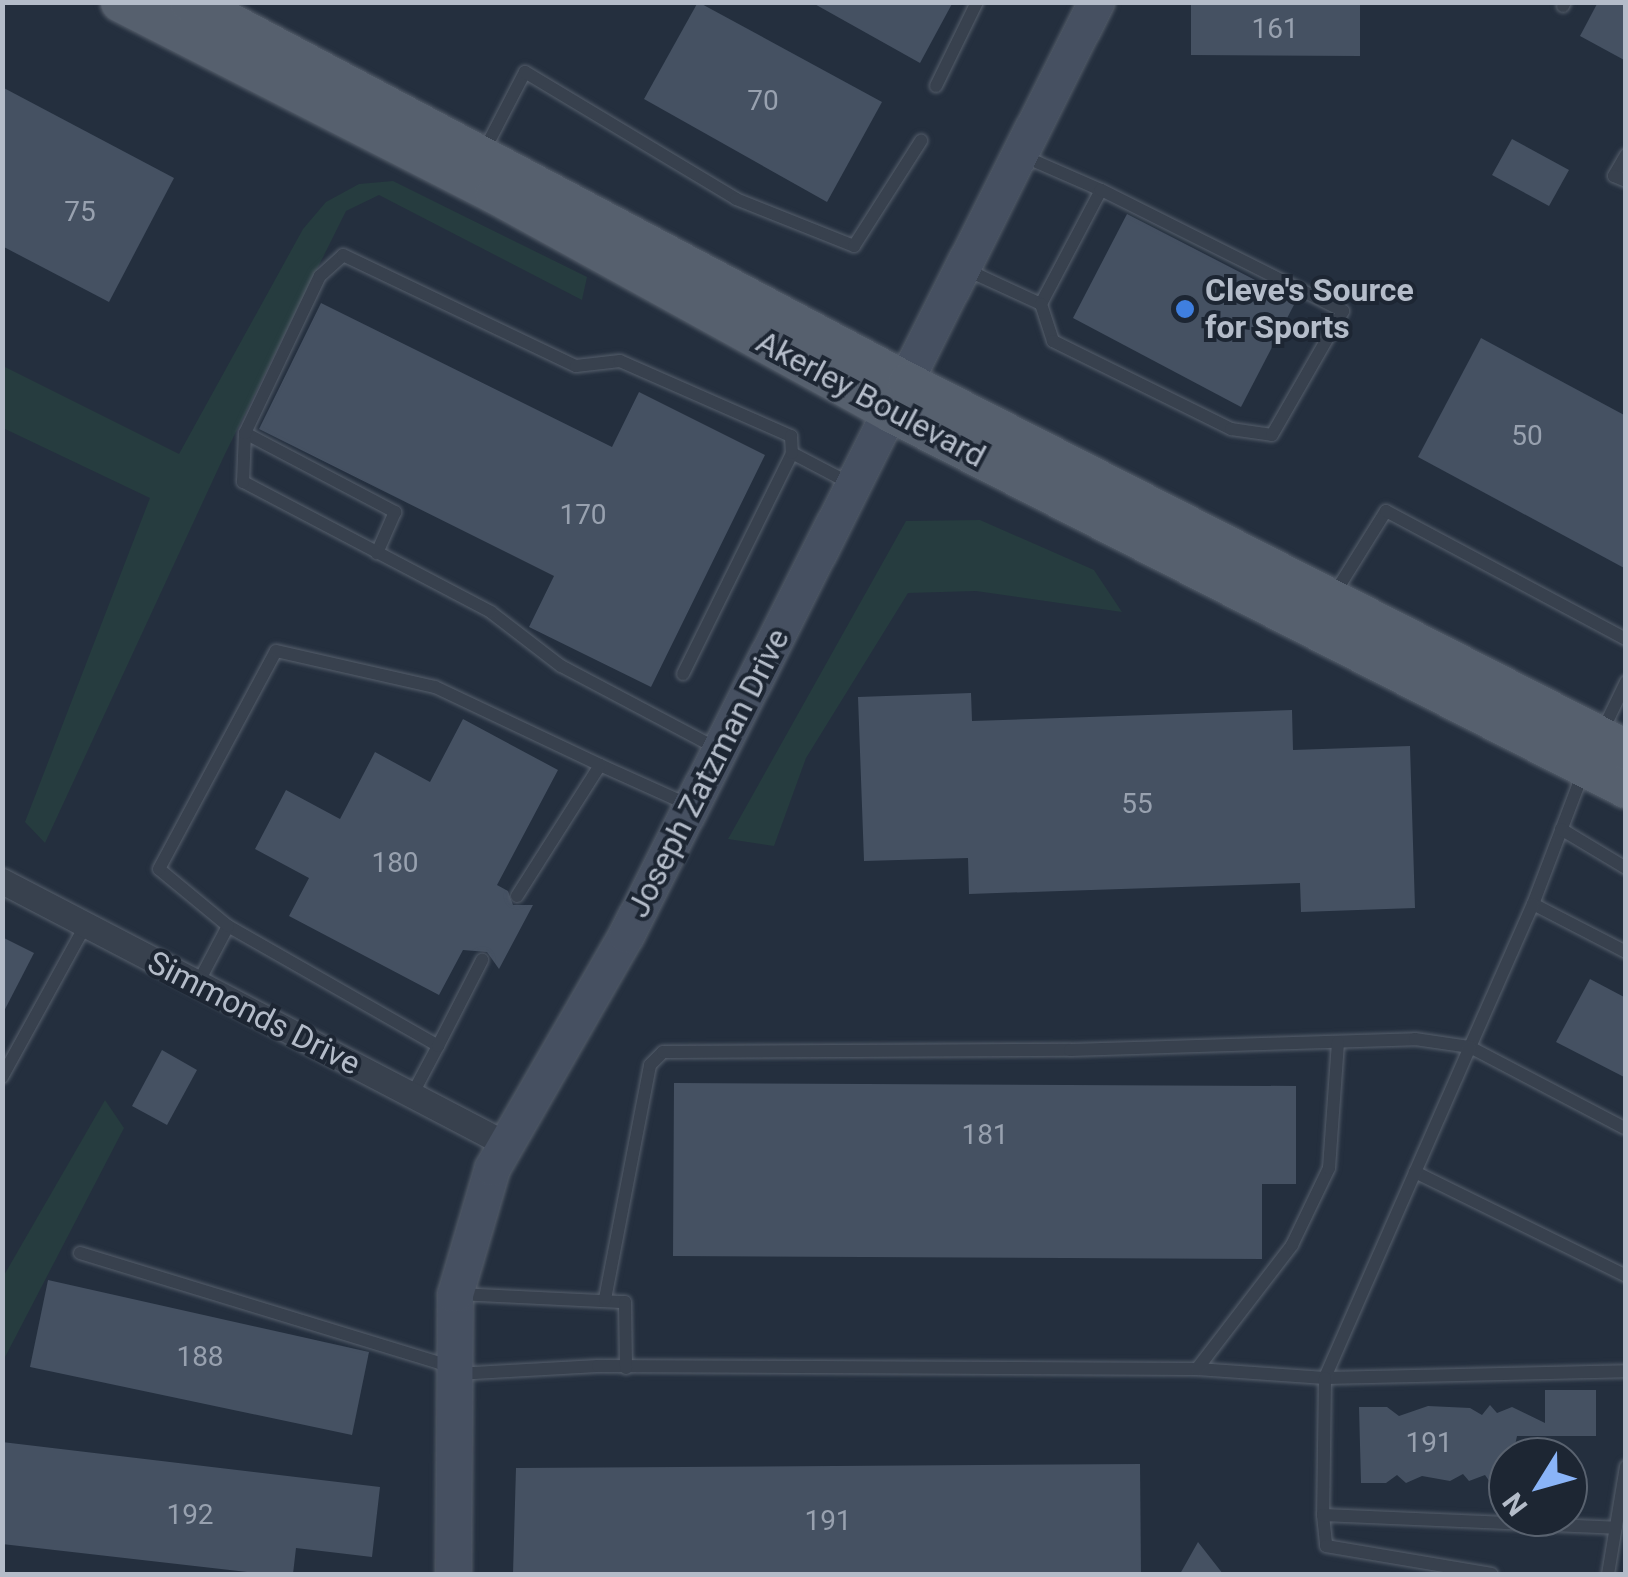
<!DOCTYPE html>
<style>
body{margin:0}
#map{position:relative;width:1628px;height:1577px;overflow:hidden;background:#242f3e;font-family:Roboto,sans-serif}
div>[style]{position:absolute}
[style*='--x']{left:calc(var(--x)*1px);top:calc(var(--y)*1px);width:calc(var(--w)*1px);rotate:calc(var(--a)*1deg)}
.green>*{inset:0;background:#263c3f}
.building>*{inset:0;background:#455162}
.roads{filter:drop-shadow(0 0 2px #565f6c) drop-shadow(0 0 2px #565f6c)}
.lane>*{height:12px;margin:-6px;padding:0 6px;transform-origin:6px;border-radius:6px;background:#38414e}
.street>*{height:25px;margin:-12.5px;padding:0 12.5px;transform-origin:12.5px;border-radius:12.5px;background:#38414e}
.secondary>*{height:35px;margin:-17.5px;padding:0 17.5px;transform-origin:17.5px;border-radius:17.5px;background:#465061}
.primary>*{height:40px;margin:-20px;padding:0 20px;transform-origin:20px;border-radius:20px;background:#56606e}
.dots>*{width:28px;height:28px;translate:-50% -50%;box-sizing:border-box;border:5px solid #1d2633;border-radius:50%}
span{translate:-50% -50%;white-space:nowrap;text-align:center;line-height:1.15;-webkit-text-stroke:8px #1d2633;paint-order:stroke}
.number-label{font-size:28px;color:#98a1af}
.number-label span{-webkit-text-stroke-width:0}
.poi-label{font-size:32px;color:#b4bcc9;font-weight:700}
.left{translate:0 -50%;text-align:left}
.street-label{font-size:32px;color:#b4bcc9}
.frame{position:absolute;inset:0;border:5px solid #b4bcc9;pointer-events:none}
.north{position:absolute;left:1488px;top:1437px;width:100px;height:100px;box-sizing:border-box;background:#1d2633;border:2px solid #59626f;border-radius:50%;rotate:233deg;font-size:28px;font-weight:700;line-height:40px;text-align:center;color:#b4bcc9}
.north::after{content:'';display:block;margin:auto;width:35px;height:45px;background:#8ab4f8;clip-path:polygon(50% 0,100% 100%,50% 72%,0 100%)}
</style>
<div id="map">
<div class="green">
<div style="clip-path:polygon(393px 181px,587px 277px,582px 300px,379px 195px,346px 211px,225px 454px,45px 843px,25px 822px,150px 498px,3px 428px,3px 366px,179px 454px,303px 229px,326px 202px,359px 184px)"></div>
<div style="clip-path:polygon(980px 520px,1094px 570px,1122px 612px,976px 591px,908px 593px,806px 758px,774px 846px,728px 839px,906px 521px)"></div>
<div style="clip-path:polygon(105px 1100px,124px 1128px,3px 1361px,3px 1277px)"></div>
</div>
<div class="building">
<div style="clip-path:polygon(698px 2px,882px 102px,827px 202px,644px 99px)"></div>
<div style="clip-path:polygon(811px 2px,953px 2px,920px 63px)"></div>
<div style="clip-path:polygon(1191px 2px,1360px 2px,1360px 56px,1191px 55px)"></div>
<div style="clip-path:polygon(1598px 2px,1626px 2px,1626px 61px,1580px 36px)"></div>
<div style="clip-path:polygon(2px 87px,174px 178px,109px 302px,2px 246px)"></div>
<div style="clip-path:polygon(1512px 139px,1569px 170px,1549px 206px,1492px 175px)"></div>
<div style="clip-path:polygon(1127px 214px,1296px 301px,1241px 407px,1073px 318px)"></div>
<div style="clip-path:polygon(321px 303px,612px 447px,639px 392px,765px 455px,651px 687px,529px 627px,554px 576px,259px 429px)"></div>
<div style="clip-path:polygon(1481px 338px,1626px 416px,1626px 569px,1418px 457px)"></div>
<div style="clip-path:polygon(971px 693px,972px 721px,1292px 710px,1293px 750px,1410px 746px,1415px 908px,1301px 912px,1300px 883px,969px 894px,968px 858px,864px 861px,858px 697px)"></div>
<div style="clip-path:polygon(463px 719px,558px 770px,497px 885px,508px 891px,513px 905px,533px 905px,499px 969px,487px 952px,463px 950px,439px 995px,289px 916px,309px 878px,255px 849px,286px 790px,340px 819px,375px 752px,430px 782px)"></div>
<div style="clip-path:polygon(2px 937px,34px 953px,2px 1015px)"></div>
<div style="clip-path:polygon(1590px 979px,1626px 998px,1626px 1078px,1556px 1042px)"></div>
<div style="clip-path:polygon(162px 1050px,197px 1070px,167px 1125px,132px 1106px)"></div>
<div style="clip-path:polygon(674px 1083px,1296px 1086px,1296px 1184px,1262px 1184px,1262px 1259px,673px 1256px)"></div>
<div style="clip-path:polygon(48px 1280px,369px 1352px,352px 1435px,30px 1367px)"></div>
<div style="clip-path:polygon(1545px 1390px,1596px 1390px,1596px 1436px,1517px 1436px,1508px 1478px,1490px 1482px,1485px 1475px,1469px 1481px,1463px 1474px,1450px 1481px,1422px 1476px,1406px 1483px,1397px 1475px,1386px 1483px,1361px 1483px,1359px 1407px,1387px 1407px,1399px 1416px,1428px 1406px,1470px 1408px,1482px 1415px,1490px 1405px,1497px 1413px,1512px 1407px,1545px 1423px)"></div>
<div style="clip-path:polygon(2px 1442px,380px 1487px,372px 1557px,296px 1548px,293px 1574px,265px 1574px,2px 1544px)"></div>
<div style="clip-path:polygon(1140px 1464px,1141px 1574px,513px 1574px,516px 1468px)"></div>
<div style="clip-path:polygon(1198px 1542px,1223px 1574px,1180px 1574px)"></div>
</div>
<div class="roads">
<div class="lane">
<div style="--x:1563;--y:6;--w:4;--a:-63"></div>
<div style="--x:936;--y:86;--w:93;--a:-64"></div>
<div style="--x:484;--y:151;--w:89;--a:-62.6"></div>
<div style="--x:525;--y:72;--w:246;--a:31"></div>
<div style="--x:736;--y:199;--w:127;--a:21.7"></div>
<div style="--x:854;--y:246;--w:125;--a:-57.5"></div>
<div style="--x:1626;--y:155;--w:24;--a:120"></div>
<div style="--x:1614;--y:176;--w:13;--a:23"></div>
<div style="--x:1023;--y:156;--w:85;--a:23.6"></div>
<div style="--x:1101;--y:190;--w:129;--a:117.8"></div>
<div style="--x:967;--y:270;--w:81;--a:24.7"></div>
<div style="--x:1041;--y:304;--w:39;--a:72"></div>
<div style="--x:1053;--y:341;--w:199;--a:26.3"></div>
<div style="--x:1231;--y:429;--w:41;--a:8.3"></div>
<div style="--x:1272;--y:435;--w:143;--a:-60.2"></div>
<div style="--x:1343;--y:311;--w:271;--a:-153.4"></div>
<div style="--x:245;--y:433;--w:170;--a:27.8"></div>
<div style="--x:395;--y:512;--w:45;--a:113.7"></div>
<div style="--x:1333;--y:596;--w:100;--a:-58.1"></div>
<div style="--x:1386;--y:511;--w:272;--a:28.1"></div>
<div style="--x:683;--y:674;--w:246;--a:-63.7"></div>
<div style="--x:792;--y:453;--w:67;--a:27.7"></div>
<div style="--x:1601;--y:734;--w:58;--a:-64.3"></div>
<div style="--x:716;--y:748;--w:175;--a:-152.1"></div>
<div style="--x:561;--y:666;--w:88;--a:-142.4"></div>
<div style="--x:491;--y:612;--w:280;--a:-152.3"></div>
<div style="--x:243;--y:482;--w:49;--a:-87.7"></div>
<div style="--x:245;--y:433;--w:174;--a:-64.5"></div>
<div style="--x:320;--y:276;--w:31;--a:-42"></div>
<div style="--x:343;--y:255;--w:258;--a:25.5"></div>
<div style="--x:576;--y:366;--w:44;--a:-6.5"></div>
<div style="--x:620;--y:361;--w:187;--a:23.7"></div>
<div style="--x:791;--y:436;--w:17;--a:87"></div>
<div style="--x:1584;--y:770;--w:143;--a:110.8"></div>
<div style="--x:1533;--y:904;--w:105;--a:27.3"></div>
<div style="--x:1561;--y:829;--w:76;--a:31"></div>
<div style="--x:517;--y:896;--w:155;--a:-57.6"></div>
<div style="--x:600;--y:765;--w:98;--a:24.2"></div>
<div style="--x:1533;--y:904;--w:156;--a:113.8"></div>
<div style="--x:1470;--y:1047;--w:174;--a:27.7"></div>
<div style="--x:228;--y:926;--w:242;--a:29.7"></div>
<div style="--x:438;--y:1046;--w:55;--a:118"></div>
<div style="--x:198;--y:983;--w:64;--a:-62.2"></div>
<div style="--x:228;--y:926;--w:89;--a:-140.4"></div>
<div style="--x:159;--y:869;--w:247;--a:-61.8"></div>
<div style="--x:276;--y:651;--w:163;--a:12.8"></div>
<div style="--x:435;--y:687;--w:183;--a:25.3"></div>
<div style="--x:438;--y:1046;--w:97;--a:-62.9"></div>
<div style="--x:2;--y:1077;--w:172;--a:-61.2"></div>
<div style="--x:1415;--y:1172;--w:235;--a:26.2"></div>
<div style="--x:80;--y:1253;--w:376;--a:17"></div>
<div style="--x:440;--y:1363;--w:19;--a:35"></div>
<div style="--x:456;--y:1374;--w:142;--a:-3.2"></div>
<div style="--x:598;--y:1366;--w:599;--a:0.29"></div>
<div style="--x:1197;--y:1369;--w:128;--a:4"></div>
<div style="--x:1325;--y:1378;--w:301;--a:-1.3"></div>
<div style="--x:459;--y:1294;--w:166;--a:2.8"></div>
<div style="--x:625;--y:1302;--w:66;--a:89.1"></div>
<div style="--x:605;--y:1299;--w:238;--a:-79.1"></div>
<div style="--x:650;--y:1065;--w:18;--a:-45"></div>
<div style="--x:663;--y:1052;--w:407;--a:-0.3"></div>
<div style="--x:1070;--y:1050;--w:345;--a:-1.8"></div>
<div style="--x:1415;--y:1039;--w:56;--a:8.3"></div>
<div style="--x:1470;--y:1047;--w:361;--a:113.7"></div>
<div style="--x:1325;--y:1378;--w:137;--a:90.8"></div>
<div style="--x:1323;--y:1515;--w:31;--a:84"></div>
<div style="--x:1326;--y:1546;--w:168;--a:9.6"></div>
<div style="--x:1197;--y:1369;--w:156;--a:-52.5"></div>
<div style="--x:1292;--y:1245;--w:85;--a:-64.3"></div>
<div style="--x:1329;--y:1168;--w:126;--a:-85.9"></div>
<div style="--x:1323;--y:1515;--w:293;--a:2.5"></div>
<div style="--x:1608;--y:1574;--w:109;--a:-80.5"></div>
</div>
<div class="street">
<div style="--x:2;--y:881;--w:568;--a:27.56"></div>
</div>
<div class="secondary">
<div style="--x:453;--y:1574;--w:280;--a:-89.6"></div>
<div style="--x:455;--y:1294;--w:131;--a:-73.6"></div>
<div style="--x:492;--y:1168;--w:269;--a:-60.1"></div>
<div style="--x:626;--y:935;--w:1045;--a:-63.26"></div>
</div>
<div class="primary">
<div style="--x:121;--y:2;--w:421;--a:27.1"></div>
<div style="--x:496;--y:194;--w:453;--a:28.9"></div>
<div style="--x:893;--y:413;--w:823;--a:27.09"></div>
<div style="--x:190;--y:2;--w:813;--a:27.95"></div>
<div style="--x:908;--y:383;--w:806;--a:27.07"></div>
</div>
</div>
<div class="dots">
<div style="left:1185px;top:309px;background:#3f7fe0"></div>
</div>
<div class="number-label">
<span style="left:1275px;top:29px">161</span>
<span style="left:763px;top:101px">70</span>
<span style="left:80px;top:212px">75</span>
<span style="left:1527px;top:436px">50</span>
<span style="left:583px;top:515px">170</span>
<span style="left:1137px;top:804px">55</span>
<span style="left:395px;top:863px">180</span>
<span style="left:985px;top:1135px">181</span>
<span style="left:200px;top:1357px">188</span>
<span style="left:1429px;top:1443px">191</span>
<span style="left:190px;top:1515px">192</span>
<span style="left:828px;top:1521px">191</span>
</div>
<div class="poi-label">
<span class="left" style="left:1205px;top:309px">Cleve's Source<br>for Sports</span>
</div>
<div class="street-label">
<span style="left:871px;top:399px;rotate:28deg">Akerley Boulevard</span>
<span style="left:708px;top:773px;rotate:-63deg">Joseph Zatzman Drive</span>
<span style="left:254px;top:1013px;rotate:27deg">Simmonds Drive</span>
</div>
<div class="frame"></div>
<div class="north">N</div>
</div>
